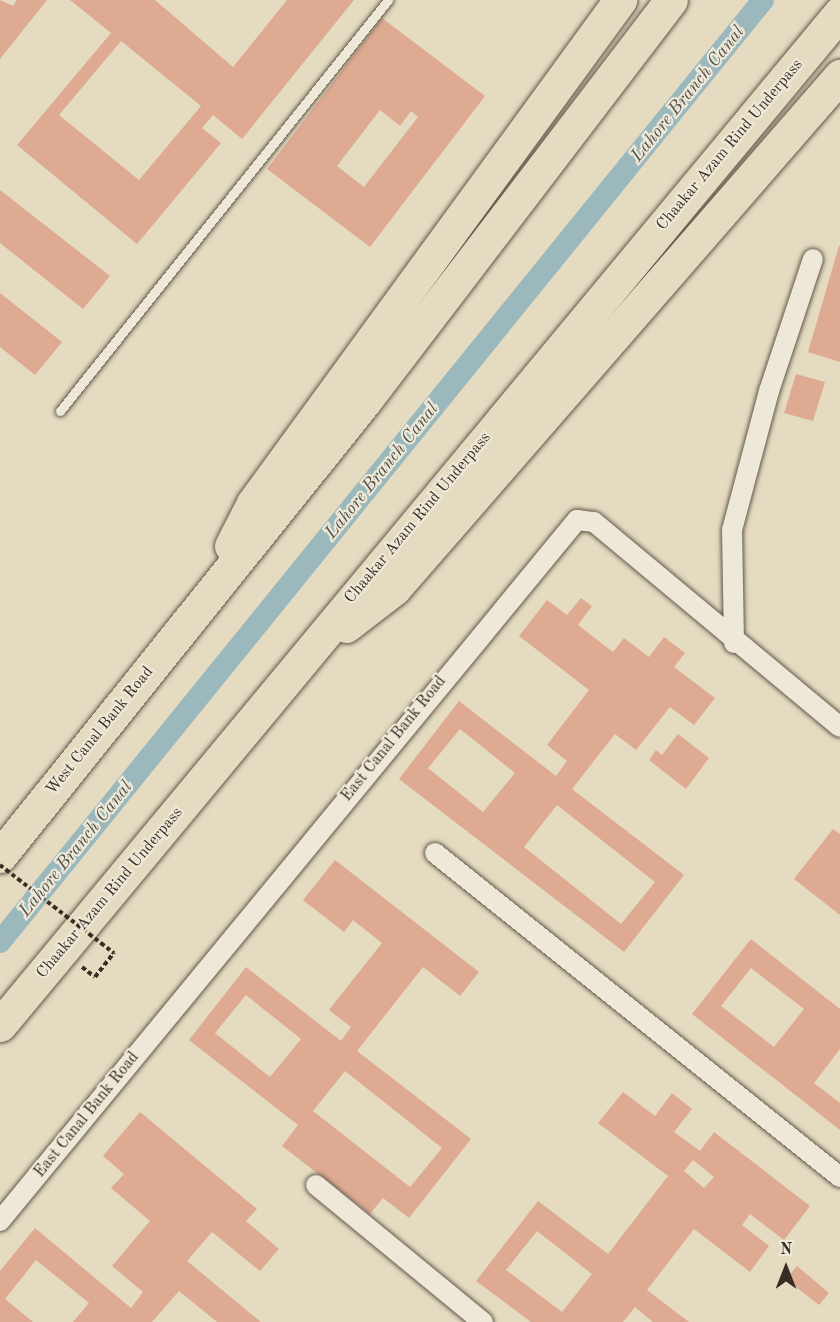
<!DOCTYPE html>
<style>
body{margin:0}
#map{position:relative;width:840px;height:1322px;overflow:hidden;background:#e4dbc1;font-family:"Old Standard TT",serif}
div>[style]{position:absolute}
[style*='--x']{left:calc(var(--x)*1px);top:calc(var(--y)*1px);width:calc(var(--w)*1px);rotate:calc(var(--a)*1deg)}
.canal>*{height:22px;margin:-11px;padding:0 11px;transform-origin:11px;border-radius:11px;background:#9bb8bd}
.building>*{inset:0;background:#deaa92}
.path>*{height:4px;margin-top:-2px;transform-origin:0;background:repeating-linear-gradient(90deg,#372d22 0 4.5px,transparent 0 7.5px)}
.roads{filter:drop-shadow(0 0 2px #62584a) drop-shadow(0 0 2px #62584a)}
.lane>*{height:9px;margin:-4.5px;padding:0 4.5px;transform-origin:4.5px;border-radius:4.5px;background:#ede8d7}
.street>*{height:20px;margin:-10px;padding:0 10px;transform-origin:10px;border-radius:10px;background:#ede8d7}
.highway>*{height:33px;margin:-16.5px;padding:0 16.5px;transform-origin:16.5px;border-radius:16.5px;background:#e4dbc1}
.path-bridge>*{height:4px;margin-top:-2px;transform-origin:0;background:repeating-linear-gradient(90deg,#372d22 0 4.5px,transparent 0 7.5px)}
span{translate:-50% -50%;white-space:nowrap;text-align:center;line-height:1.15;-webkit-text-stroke:4.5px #ede8d7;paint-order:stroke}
.street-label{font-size:16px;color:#372d22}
.water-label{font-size:18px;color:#505049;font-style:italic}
.north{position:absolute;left:756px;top:1238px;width:60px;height:60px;-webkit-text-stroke:4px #ede8d7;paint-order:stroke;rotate:0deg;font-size:16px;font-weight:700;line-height:24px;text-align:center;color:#372d22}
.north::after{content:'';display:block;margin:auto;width:21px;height:27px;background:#372d22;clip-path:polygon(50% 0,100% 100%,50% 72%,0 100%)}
</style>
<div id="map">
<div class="canal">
<div style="--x:0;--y:942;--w:1212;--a:-50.99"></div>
</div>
<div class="building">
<div style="clip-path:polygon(0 0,13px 6px,17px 0,47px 0,0 59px)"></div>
<div style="clip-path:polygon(evenodd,70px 0,155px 0,233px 67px,287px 0,354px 0,242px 139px,213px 115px,202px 128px,221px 143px,137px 244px,17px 145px,111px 33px,70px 0,121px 41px,201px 106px,139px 180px,59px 115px,121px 41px)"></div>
<div style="clip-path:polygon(evenodd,382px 18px,485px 96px,370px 247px,267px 169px,382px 18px,380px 110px,400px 126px,411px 111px,418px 117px,364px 187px,337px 166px,380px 110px)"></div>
<div style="clip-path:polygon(0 190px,110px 276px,83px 309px,0 243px)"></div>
<div style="clip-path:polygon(839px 246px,840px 246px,840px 362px,808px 352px)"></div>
<div style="clip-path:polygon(0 293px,62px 342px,35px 375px,0 347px)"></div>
<div style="clip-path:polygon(796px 374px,825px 382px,813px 421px,784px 413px)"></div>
<div style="clip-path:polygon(evenodd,581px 598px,592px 606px,578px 625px,613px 652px,624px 638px,649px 657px,664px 637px,685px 653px,674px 667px,715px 698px,694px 725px,670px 707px,636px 750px,615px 734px,572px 789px,684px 875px,624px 952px,399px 779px,459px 701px,556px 776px,567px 761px,547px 745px,589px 690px,519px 636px,547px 600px,567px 615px,581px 598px,460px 729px,515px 773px,483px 812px,428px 768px,460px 729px,581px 598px,557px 805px,655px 882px,621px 924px,524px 847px,557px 805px)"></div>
<div style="clip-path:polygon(678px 734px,709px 758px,686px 789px,649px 760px,656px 750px,662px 755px)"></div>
<div style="clip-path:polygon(833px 829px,840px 834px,840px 915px,794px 879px)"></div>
<div style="clip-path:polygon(evenodd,335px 860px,479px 972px,460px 996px,423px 967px,357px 1051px,471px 1139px,409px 1218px,383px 1198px,370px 1214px,282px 1146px,298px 1125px,189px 1040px,246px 967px,341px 1041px,351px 1027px,329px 1010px,382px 943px,353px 920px,344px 932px,303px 900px,335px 860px,246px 995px,301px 1039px,270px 1077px,215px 1033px,246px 995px,335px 860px,345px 1071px,442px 1148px,410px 1187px,313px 1111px,345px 1071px)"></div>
<div style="clip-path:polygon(evenodd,751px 939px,840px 1009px,840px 1049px,814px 1083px,840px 1103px,840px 1130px,692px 1014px,751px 939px,751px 968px,804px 1009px,774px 1047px,721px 1006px,751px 968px)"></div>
<div style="clip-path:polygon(evenodd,623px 1092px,655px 1116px,672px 1093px,692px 1109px,674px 1132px,700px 1151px,714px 1132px,810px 1206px,784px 1240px,750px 1214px,742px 1225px,769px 1246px,750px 1272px,694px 1229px,647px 1290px,689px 1322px,653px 1322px,635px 1307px,623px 1322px,531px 1322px,476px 1281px,538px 1201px,608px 1254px,668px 1176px,598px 1123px,623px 1092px,693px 1160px,714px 1177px,704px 1188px,684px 1171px,693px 1160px,623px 1092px,537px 1231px,592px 1274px,562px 1312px,506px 1270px,537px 1231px)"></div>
<div style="clip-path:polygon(140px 1112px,257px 1209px,246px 1221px,279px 1249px,260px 1271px,212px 1232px,187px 1261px,261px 1322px,217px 1322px,179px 1291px,152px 1322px,73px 1322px,89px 1303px,36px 1260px,5px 1299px,33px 1322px,0 1322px,0 1271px,35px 1228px,131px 1308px,143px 1292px,112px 1266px,150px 1221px,111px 1188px,124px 1174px,103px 1156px)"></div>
<div style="clip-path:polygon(797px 1266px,829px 1293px,819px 1305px,786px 1279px)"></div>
</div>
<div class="path">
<div style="--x:82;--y:967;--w:16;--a:38"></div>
<div style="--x:95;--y:977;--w:31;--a:-52"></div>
</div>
<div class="roads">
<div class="lane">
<div style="--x:60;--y:411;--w:526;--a:-51.41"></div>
</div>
<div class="street">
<div style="--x:734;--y:643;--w:113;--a:-91"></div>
<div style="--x:732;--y:530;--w:144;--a:-75.1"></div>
<div style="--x:769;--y:391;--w:139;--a:-71.6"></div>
<div style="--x:435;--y:853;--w:519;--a:38.66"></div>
<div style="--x:316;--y:1185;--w:216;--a:39.4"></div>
<div style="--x:0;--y:1221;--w:908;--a:-50.54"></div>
<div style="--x:577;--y:520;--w:17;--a:7"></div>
<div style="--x:594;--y:522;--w:320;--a:39.8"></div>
</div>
<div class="highway">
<div style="--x:231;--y:546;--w:48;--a:-62.9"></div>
<div style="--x:253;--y:503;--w:623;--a:-53.88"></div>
<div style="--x:346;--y:626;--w:61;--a:-37.6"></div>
<div style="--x:394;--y:589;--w:680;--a:-49"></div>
<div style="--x:0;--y:856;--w:583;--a:-51.26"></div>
<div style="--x:365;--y:401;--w:504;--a:-52.65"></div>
<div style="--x:0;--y:1025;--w:1315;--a:-50.31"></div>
</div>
</div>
<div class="path-bridge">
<div style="--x:0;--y:865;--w:144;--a:37.7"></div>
</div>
<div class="street-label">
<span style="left:730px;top:145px;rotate:-50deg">Chaakar Azam Rind Underpass</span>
<span style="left:418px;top:518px;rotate:-50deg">Chaakar Azam Rind Underpass</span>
<span style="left:100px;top:731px;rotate:-51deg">West Canal Bank Road</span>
<span style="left:394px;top:739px;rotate:-51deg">East Canal Bank Road</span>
<span style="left:110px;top:893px;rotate:-50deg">Chaakar Azam Rind Underpass</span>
<span style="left:87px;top:1115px;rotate:-51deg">East Canal Bank Road</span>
</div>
<div class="water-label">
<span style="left:688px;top:94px;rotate:-51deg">Lahore Branch Canal</span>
<span style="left:382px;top:471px;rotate:-51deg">Lahore Branch Canal</span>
<span style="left:76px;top:849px;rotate:-51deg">Lahore Branch Canal</span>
</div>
<div class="north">N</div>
</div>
